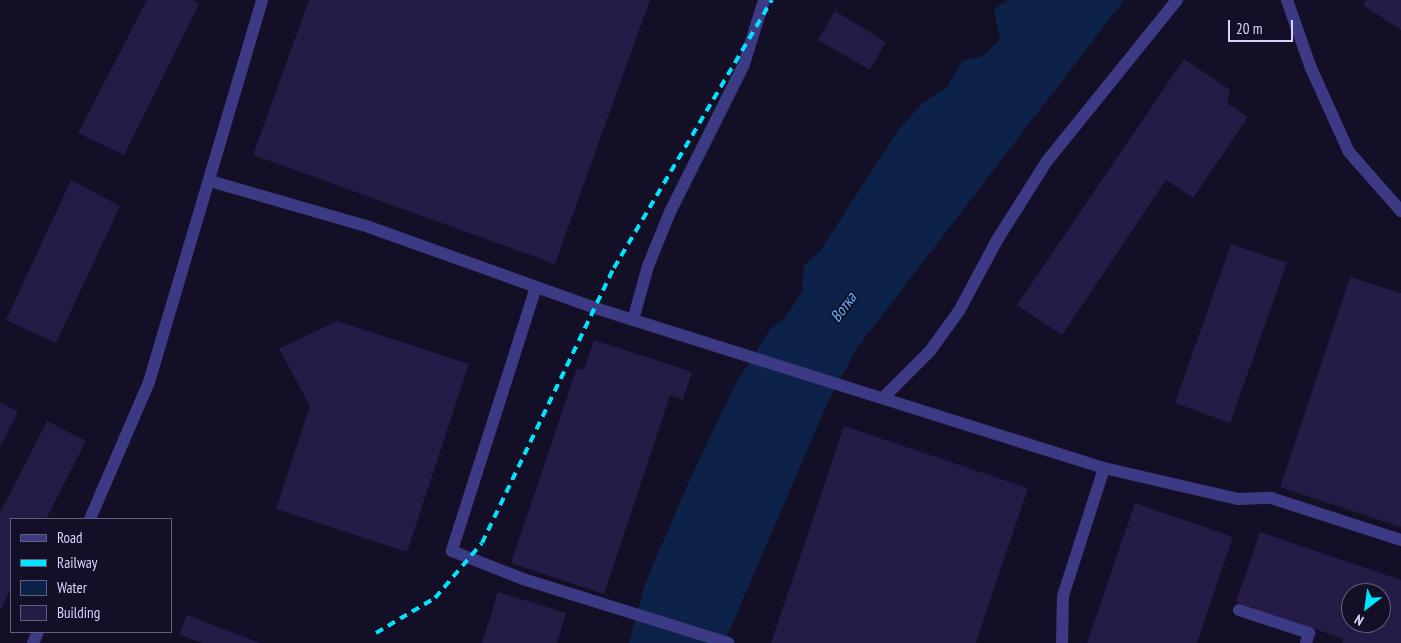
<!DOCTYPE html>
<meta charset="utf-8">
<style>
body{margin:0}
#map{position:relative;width:1401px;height:643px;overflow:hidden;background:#130f26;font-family:"PT Sans Narrow",sans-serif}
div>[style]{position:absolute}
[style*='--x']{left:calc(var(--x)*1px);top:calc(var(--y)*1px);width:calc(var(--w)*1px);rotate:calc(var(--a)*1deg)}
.water>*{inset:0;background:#0c2248}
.building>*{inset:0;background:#241b47}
.minor>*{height:12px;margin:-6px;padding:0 6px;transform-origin:6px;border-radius:6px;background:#3d3a85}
.rail>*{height:4px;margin-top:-2px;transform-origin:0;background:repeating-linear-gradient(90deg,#00e5ff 0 8px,transparent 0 14px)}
span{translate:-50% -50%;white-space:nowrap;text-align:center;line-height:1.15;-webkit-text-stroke:4px #130f26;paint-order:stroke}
.water-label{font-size:16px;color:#62b6ff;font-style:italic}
.legend{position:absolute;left:10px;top:518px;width:162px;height:115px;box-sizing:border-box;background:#130f26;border:1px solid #625e7d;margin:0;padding:6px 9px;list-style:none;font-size:15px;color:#d9d4ff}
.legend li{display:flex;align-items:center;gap:10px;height:25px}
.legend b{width:25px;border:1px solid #625e7d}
.north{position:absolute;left:1341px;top:583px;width:50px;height:50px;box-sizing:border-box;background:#130f26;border:1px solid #625e7d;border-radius:50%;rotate:210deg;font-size:14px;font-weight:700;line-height:20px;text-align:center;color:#d9d4ff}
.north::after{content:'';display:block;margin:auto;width:18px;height:22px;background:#00e5ff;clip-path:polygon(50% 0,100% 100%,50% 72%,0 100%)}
.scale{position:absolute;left:1228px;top:20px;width:65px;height:22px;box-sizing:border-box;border:2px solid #d9d4ff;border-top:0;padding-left:6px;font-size:15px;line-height:18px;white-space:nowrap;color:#d9d4ff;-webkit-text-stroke:4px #130f26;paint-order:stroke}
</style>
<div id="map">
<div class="water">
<div style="clip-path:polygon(1008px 0,1124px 0,857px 348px,828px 402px,724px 643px,629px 643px,645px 584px,691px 477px,734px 387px,770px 329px,785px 318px,802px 292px,804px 266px,820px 251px,899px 129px,922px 104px,948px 86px,962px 61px,983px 56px,1000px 39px,994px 9px)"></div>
</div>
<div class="building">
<div style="clip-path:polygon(147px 0,193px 0,199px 4px,124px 155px,78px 133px)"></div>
<div style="clip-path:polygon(309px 0,650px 0,555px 264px,253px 155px)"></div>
<div style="clip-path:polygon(1367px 0,1401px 0,1401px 30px,1363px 5px)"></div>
<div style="clip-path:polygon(835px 11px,886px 42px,870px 70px,818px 40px)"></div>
<div style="clip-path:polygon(1184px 59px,1230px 90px,1227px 103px,1248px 117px,1193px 198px,1166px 180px,1062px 335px,1017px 305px)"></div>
<div style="clip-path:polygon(71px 180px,120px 206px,56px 343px,6px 320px)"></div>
<div style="clip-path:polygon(1231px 244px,1287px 263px,1230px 423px,1175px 403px)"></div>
<div style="clip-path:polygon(1350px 277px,1401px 293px,1401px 527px,1280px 487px)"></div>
<div style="clip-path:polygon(337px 321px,469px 364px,407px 552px,276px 509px,310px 406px,279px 349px)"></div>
<div style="clip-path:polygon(594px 340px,692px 372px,683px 400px,670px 395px,604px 594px,511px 563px,577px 368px,584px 370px)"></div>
<div style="clip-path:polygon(0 402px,18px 412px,0 447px)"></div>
<div style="clip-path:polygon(47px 421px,86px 441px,46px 519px,11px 519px,11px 588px,0 611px,0 513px)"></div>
<div style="clip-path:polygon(844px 426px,1028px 488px,976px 643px,771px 643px)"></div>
<div style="clip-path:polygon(1135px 503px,1233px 537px,1197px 643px,1087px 643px)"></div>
<div style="clip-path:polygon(evenodd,1260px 532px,1401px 580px,1401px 643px,1342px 643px,1344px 639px,1236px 602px,1260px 532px,1351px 593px,1381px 593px,1381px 623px,1351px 623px,1351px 593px)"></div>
<div style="clip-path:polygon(498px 592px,566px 613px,557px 643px,482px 643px)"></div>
<div style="clip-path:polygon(187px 615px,260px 643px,202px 643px,179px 634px)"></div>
</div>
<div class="minor">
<div style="--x:1287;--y:0;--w:72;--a:70.6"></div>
<div style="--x:1311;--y:68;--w:92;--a:65.7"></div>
<div style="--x:1349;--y:152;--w:79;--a:48.6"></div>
<div style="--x:210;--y:181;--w:166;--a:16.1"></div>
<div style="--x:369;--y:227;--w:237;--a:19.7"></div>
<div style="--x:592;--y:307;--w:537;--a:17.46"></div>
<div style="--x:1104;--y:468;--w:138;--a:13"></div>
<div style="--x:1238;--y:499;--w:33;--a:-2"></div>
<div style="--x:1271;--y:498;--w:137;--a:17.9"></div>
<div style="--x:536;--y:287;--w:277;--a:107.7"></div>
<div style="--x:452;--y:551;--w:76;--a:21.5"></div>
<div style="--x:523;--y:579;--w:215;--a:17.3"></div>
<div style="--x:633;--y:320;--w:56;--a:-74.5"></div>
<div style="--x:648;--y:266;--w:58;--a:-67.8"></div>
<div style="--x:670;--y:212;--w:165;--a:-63.4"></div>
<div style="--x:744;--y:64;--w:67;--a:-72.6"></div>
<div style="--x:884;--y:397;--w:65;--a:-45"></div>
<div style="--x:930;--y:351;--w:49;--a:-54.1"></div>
<div style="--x:959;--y:311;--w:81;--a:-61.8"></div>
<div style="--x:997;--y:240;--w:93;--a:-57.7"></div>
<div style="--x:1047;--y:161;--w:207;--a:-51.1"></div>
<div style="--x:90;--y:519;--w:149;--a:-66.7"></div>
<div style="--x:149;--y:382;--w:398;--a:-73.5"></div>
<div style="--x:1239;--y:610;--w:74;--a:18.2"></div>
<div style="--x:1309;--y:633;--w:10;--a:107"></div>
<div style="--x:33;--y:643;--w:12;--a:-66"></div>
<div style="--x:1062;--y:643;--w:47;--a:-88.8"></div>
<div style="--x:1063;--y:596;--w:134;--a:-72.2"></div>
</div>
<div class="rail">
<div style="--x:376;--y:633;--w:69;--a:-30.7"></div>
<div style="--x:435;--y:598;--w:72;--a:-49.5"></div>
<div style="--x:482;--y:543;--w:305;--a:-64.4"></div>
<div style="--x:614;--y:268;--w:311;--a:-59.5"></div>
</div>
<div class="water-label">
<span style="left:843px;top:307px;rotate:-54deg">Вотка</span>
</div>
<ul class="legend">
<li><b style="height:6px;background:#3d3a85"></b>Road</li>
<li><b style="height:6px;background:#00e5ff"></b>Railway</li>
<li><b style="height:14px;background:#0c2248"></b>Water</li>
<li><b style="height:14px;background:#241b47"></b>Building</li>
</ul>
<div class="north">N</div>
<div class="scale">20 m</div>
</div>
